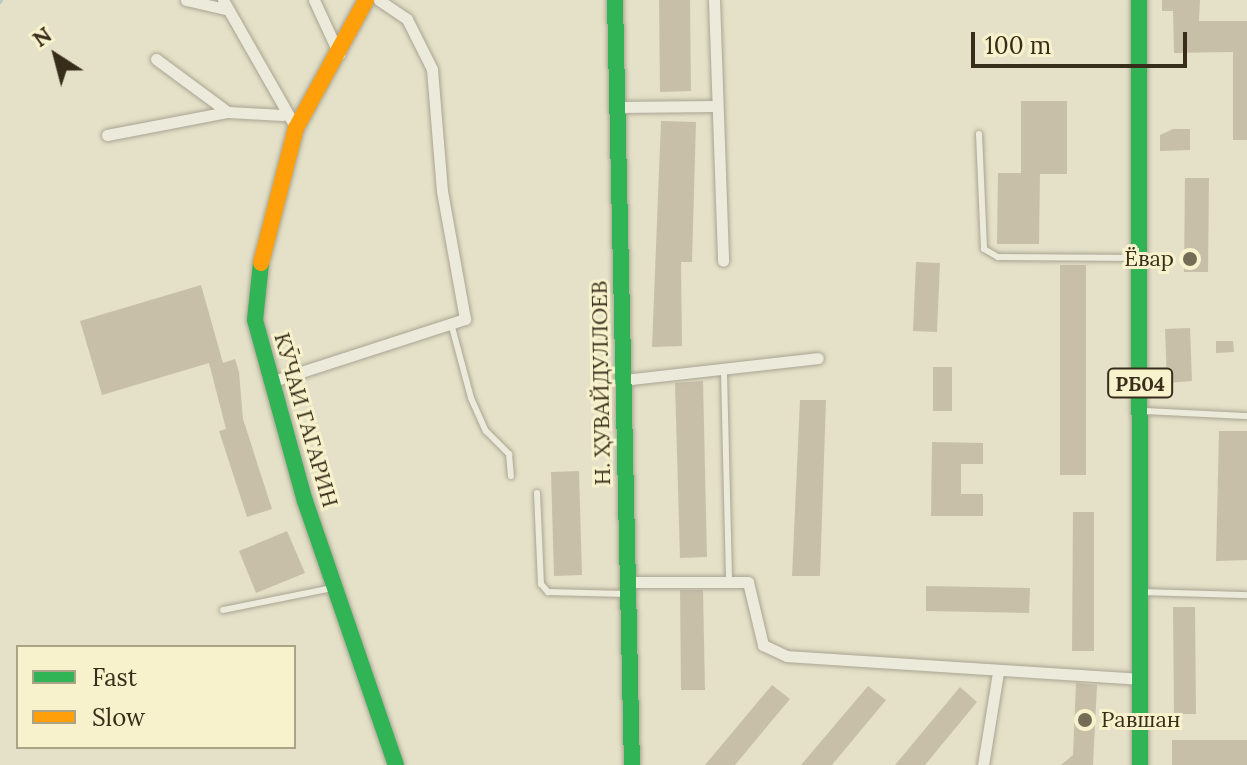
<!DOCTYPE html>
<meta charset="utf-8">
<style>
body{margin:0}
#map{position:relative;width:1247px;height:765px;overflow:hidden;background:#e4e1c8;font-family:Lora,serif}
div>[style]{position:absolute}
[style*='--x']{left:calc(var(--x)*1px);top:calc(var(--y)*1px);width:calc(var(--w)*1px);rotate:calc(var(--a)*1deg)}
.stream>*{height:4px;margin:-2px;padding:0 2px;transform-origin:2px;border-radius:2px;background:#b4cbc0}
.building>*{inset:0;background:#c8bfa9}
.roads{filter:drop-shadow(0 0 2px #a9a492) drop-shadow(0 0 2px #a9a492)}
.lane>*{height:6px;margin:-3px;padding:0 3px;transform-origin:3px;border-radius:3px;background:#eceadb}
.street>*{height:11px;margin:-5.5px;padding:0 5.5px;transform-origin:5.5px;border-radius:5.5px;background:#eceadb}
.fast>*{height:16px;margin:-8px;padding:0 8px;transform-origin:8px;border-radius:8px;background:#30b455}
.slow>*{height:16px;margin:-8px;padding:0 8px;transform-origin:8px;border-radius:8px;background:#ff9f0a}
.dots>*{width:22px;height:22px;translate:-50% -50%;box-sizing:border-box;border:4px solid #f8f2cc;border-radius:50%}
span{translate:-50% -50%;white-space:nowrap;text-align:center;line-height:1.15;-webkit-text-stroke:6px #f8f2cc;paint-order:stroke}
.shield-label span{padding:2px 6px;background:#f8f2cc;border:2px solid;border-radius:6px;-webkit-text-stroke-width:0}
.shield-label{font-size:20px;color:#382d1a;font-weight:700}
.poi-label{font-size:22px;color:#382d1a}
.right{translate:-100% -50%;text-align:right}
.left{translate:0 -50%;text-align:left}
.street-label{font-size:22px;color:#382d1a}
.legend{position:absolute;left:16px;top:645px;width:280px;height:104px;box-sizing:border-box;background:#f8f2cc;border:2px solid #aba385;margin:0;padding:10px 14px;list-style:none;font-size:24px;color:#382d1a}
.legend li{display:flex;align-items:center;gap:16px;height:40px}
.legend b{width:40px;border:2px solid #aba385}
.north{position:absolute;left:16px;top:16px;width:80px;height:80px;-webkit-text-stroke:6px #f8f2cc;paint-order:stroke;rotate:324deg;font-size:22px;font-weight:700;line-height:32px;text-align:center;color:#382d1a}
.north::after{content:'';display:block;margin:auto;width:28px;height:36px;background:#382d1a;clip-path:polygon(50% 0,100% 100%,50% 72%,0 100%)}
.scale{position:absolute;left:971px;top:32px;width:216px;height:36px;box-sizing:border-box;border:4px solid #382d1a;border-top:0;padding-left:10px;font-size:24px;line-height:28px;white-space:nowrap;color:#382d1a;-webkit-text-stroke:6px #f8f2cc;paint-order:stroke}
</style>
<div id="map">
<div class="stream">
<div style="--x:0;--y:2;--w:2;--a:-63"></div>
</div>
<div class="building">
<div style="clip-path:polygon(659px 0,690px 0,691px 91px,660px 92px)"></div>
<div style="clip-path:polygon(1162px 0,1200px 0,1199px 21px,1247px 21px,1247px 140px,1233px 140px,1233px 52px,1174px 53px,1173px 11px,1162px 11px)"></div>
<div style="clip-path:polygon(1021px 101px,1067px 101px,1067px 174px,1040px 174px,1039px 244px,997px 244px,998px 173px,1021px 173px)"></div>
<div style="clip-path:polygon(661px 121px,696px 122px,692px 262px,681px 262px,682px 346px,652px 347px)"></div>
<div style="clip-path:polygon(1173px 129px,1190px 129px,1190px 150px,1160px 151px,1160px 135px)"></div>
<div style="clip-path:polygon(1185px 178px,1209px 178px,1208px 272px,1184px 272px)"></div>
<div style="clip-path:polygon(916px 262px,940px 263px,937px 332px,913px 331px)"></div>
<div style="clip-path:polygon(1060px 265px,1086px 265px,1086px 475px,1060px 475px)"></div>
<div style="clip-path:polygon(201px 285px,223px 363px,235px 359px,239px 372px,243px 419px,272px 509px,247px 517px,219px 431px,226px 429px,209px 363px,102px 395px,80px 321px)"></div>
<div style="clip-path:polygon(1190px 328px,1192px 381px,1167px 383px,1165px 329px)"></div>
<div style="clip-path:polygon(1216px 341px,1233px 341px,1234px 352px,1216px 353px)"></div>
<div style="clip-path:polygon(933px 367px,952px 367px,952px 411px,933px 411px)"></div>
<div style="clip-path:polygon(703px 381px,707px 557px,680px 558px,675px 383px)"></div>
<div style="clip-path:polygon(800px 400px,826px 400px,820px 576px,792px 576px)"></div>
<div style="clip-path:polygon(1219px 431px,1247px 431px,1247px 560px,1216px 561px)"></div>
<div style="clip-path:polygon(932px 442px,983px 443px,983px 464px,961px 464px,961px 494px,983px 494px,983px 516px,931px 516px)"></div>
<div style="clip-path:polygon(579px 471px,582px 575px,554px 576px,551px 472px)"></div>
<div style="clip-path:polygon(1073px 512px,1094px 512px,1094px 651px,1072px 651px)"></div>
<div style="clip-path:polygon(287px 531px,305px 573px,256px 593px,239px 551px)"></div>
<div style="clip-path:polygon(926px 586px,1030px 588px,1029px 613px,926px 611px)"></div>
<div style="clip-path:polygon(680px 590px,703px 590px,705px 690px,681px 690px)"></div>
<div style="clip-path:polygon(1173px 607px,1195px 607px,1196px 714px,1174px 714px)"></div>
<div style="clip-path:polygon(1076px 683px,1097px 685px,1093px 765px,1061px 765px,1073px 755px)"></div>
<div style="clip-path:polygon(772px 685px,790px 699px,735px 765px,705px 765px)"></div>
<div style="clip-path:polygon(868px 686px,886px 700px,832px 765px,801px 765px)"></div>
<div style="clip-path:polygon(960px 687px,977px 702px,925px 765px,895px 765px)"></div>
<div style="clip-path:polygon(1172px 740px,1247px 740px,1247px 765px,1172px 765px)"></div>
</div>
<div class="roads">
<div class="lane">
<div style="--x:979;--y:134;--w:115;--a:87.5"></div>
<div style="--x:984;--y:249;--w:16;--a:30"></div>
<div style="--x:998;--y:257;--w:138;--a:0.4"></div>
<div style="--x:452;--y:327;--w:73;--a:75"></div>
<div style="--x:471;--y:398;--w:36;--a:66"></div>
<div style="--x:486;--y:431;--w:33;--a:45"></div>
<div style="--x:509;--y:454;--w:22;--a:85"></div>
<div style="--x:724;--y:373;--w:207;--a:88.6"></div>
<div style="--x:1143;--y:411;--w:104;--a:2.8"></div>
<div style="--x:537;--y:493;--w:91;--a:87.5"></div>
<div style="--x:541;--y:584;--w:11;--a:49"></div>
<div style="--x:548;--y:592;--w:77;--a:1.5"></div>
<div style="--x:1144;--y:592;--w:103;--a:1.7"></div>
<div style="--x:223;--y:610;--w:111;--a:-11.4"></div>
</div>
<div class="street">
<div style="--x:186;--y:0;--w:40;--a:13"></div>
<div style="--x:223;--y:0;--w:147;--a:60.3"></div>
<div style="--x:314;--y:0;--w:60;--a:65.2"></div>
<div style="--x:714;--y:0;--w:261;--a:88"></div>
<div style="--x:156;--y:59;--w:89;--a:36.4"></div>
<div style="--x:617;--y:107;--w:99;--a:-0.6"></div>
<div style="--x:107;--y:135;--w:123;--a:-10.8"></div>
<div style="--x:228;--y:112;--w:55;--a:3.1"></div>
<div style="--x:623;--y:380;--w:196;--a:-6.4"></div>
<div style="--x:270;--y:382;--w:205;--a:-17.9"></div>
<div style="--x:465;--y:319;--w:130;--a:-100.2"></div>
<div style="--x:442;--y:191;--w:122;--a:-94.7"></div>
<div style="--x:432;--y:69;--w:56;--a:-116.6"></div>
<div style="--x:407;--y:19;--w:34;--a:-146"></div>
<div style="--x:628;--y:582;--w:120;--a:0"></div>
<div style="--x:748;--y:582;--w:65;--a:76.6"></div>
<div style="--x:763;--y:645;--w:26;--a:25"></div>
<div style="--x:787;--y:656;--w:354;--a:3.7"></div>
<div style="--x:983;--y:765;--w:94;--a:-80.8"></div>
</div>
<div class="fast">
<div style="--x:615;--y:0;--w:765;--a:88.73"></div>
<div style="--x:1139;--y:0;--w:765;--a:89.93"></div>
<div style="--x:261;--y:263;--w:57;--a:96"></div>
<div style="--x:255;--y:320;--w:188;--a:74.6"></div>
<div style="--x:305;--y:501;--w:279;--a:71"></div>
</div>
<div class="slow">
<div style="--x:261;--y:263;--w:139;--a:-75.5"></div>
<div style="--x:296;--y:128;--w:146;--a:-61.3"></div>
</div>
</div>
<div class="dots">
<div style="left:1190px;top:259px;background:#746c57"></div>
<div style="left:1085px;top:720px;background:#746c57"></div>
</div>
<div class="shield-label">
<span style="left:1140px;top:383px">РБ04</span>
</div>
<div class="poi-label">
<span class="right" style="left:1174px;top:259px">Ёвар</span>
<span class="left" style="left:1101px;top:720px">Равшан</span>
</div>
<div class="street-label">
<span style="left:601px;top:383px;rotate:-91deg">Н. ҲУВАЙДУЛЛОЕВ</span>
<span style="left:306px;top:420px;rotate:74deg">КӮЧАИ ГАГАРИН</span>
</div>
<ul class="legend">
<li><b style="height:10px;background:#30b455"></b>Fast</li>
<li><b style="height:10px;background:#ff9f0a"></b>Slow</li>
</ul>
<div class="north">N</div>
<div class="scale">100 m</div>
</div>
